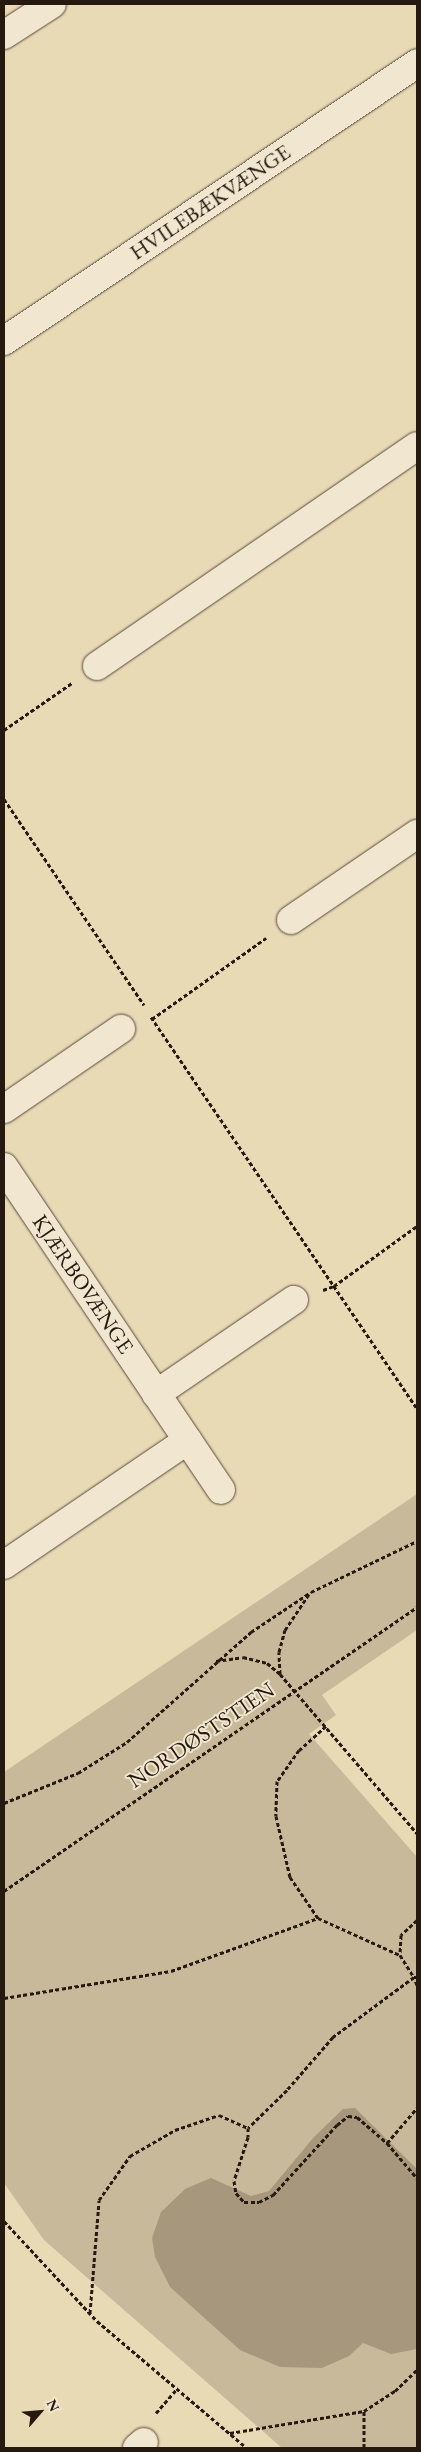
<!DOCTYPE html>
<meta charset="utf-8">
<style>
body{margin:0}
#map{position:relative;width:421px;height:2452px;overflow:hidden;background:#e9dab6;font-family:"EB Garamond",serif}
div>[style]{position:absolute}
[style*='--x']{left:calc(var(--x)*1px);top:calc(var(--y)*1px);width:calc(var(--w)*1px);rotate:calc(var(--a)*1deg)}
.green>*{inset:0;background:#c8b99a}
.water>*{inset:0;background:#a7987d}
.path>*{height:3px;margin-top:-1.5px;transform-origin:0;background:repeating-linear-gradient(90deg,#26190f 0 4px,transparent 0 6.5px)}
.roads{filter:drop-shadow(0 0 1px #574939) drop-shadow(0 0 1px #574939)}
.street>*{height:28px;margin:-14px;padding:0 14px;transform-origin:14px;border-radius:14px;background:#f1e7d0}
.secondary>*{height:28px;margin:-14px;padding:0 14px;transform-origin:14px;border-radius:14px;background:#f1e7d0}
span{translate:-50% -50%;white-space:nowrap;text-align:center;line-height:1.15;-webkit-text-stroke:4px #f1e7d0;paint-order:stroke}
.street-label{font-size:22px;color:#26190f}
.frame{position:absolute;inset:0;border:5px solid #26190f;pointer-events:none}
.north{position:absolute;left:15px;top:2387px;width:50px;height:50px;-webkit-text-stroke:4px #f1e7d0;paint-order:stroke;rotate:63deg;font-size:14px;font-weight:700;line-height:20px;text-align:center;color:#26190f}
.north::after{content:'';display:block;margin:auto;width:18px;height:22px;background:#26190f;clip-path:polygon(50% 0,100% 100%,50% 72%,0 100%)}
</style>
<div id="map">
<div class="green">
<div style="clip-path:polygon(417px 1494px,417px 1630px,322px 1695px,336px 1715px,309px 1734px,417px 1857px,417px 2448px,282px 2448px,44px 2240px,4px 2183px,4px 1772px)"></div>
</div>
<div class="water">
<div style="clip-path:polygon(355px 2108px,417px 2169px,417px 2349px,391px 2354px,363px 2343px,349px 2356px,322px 2368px,280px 2367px,240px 2350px,170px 2287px,155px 2257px,152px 2238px,161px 2212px,185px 2189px,211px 2178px,251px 2196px,269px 2191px,314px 2137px,343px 2109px)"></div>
</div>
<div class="path">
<div style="--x:4;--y:730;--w:83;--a:-34.7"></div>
<div style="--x:4;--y:799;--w:249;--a:55.8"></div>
<div style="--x:151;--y:1017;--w:474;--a:55.8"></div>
<div style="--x:152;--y:1019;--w:140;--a:-35.4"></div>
<div style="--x:323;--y:1290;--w:12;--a:-20"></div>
<div style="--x:334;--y:1286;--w:102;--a:-35.9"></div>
<div style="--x:216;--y:1661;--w:27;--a:-8"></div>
<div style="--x:243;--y:1657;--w:25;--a:14"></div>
<div style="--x:267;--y:1663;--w:17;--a:40"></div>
<div style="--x:280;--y:1674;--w:210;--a:49.3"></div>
<div style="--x:280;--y:1674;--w:22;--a:-93"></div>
<div style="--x:279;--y:1652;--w:23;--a:-75"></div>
<div style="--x:285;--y:1630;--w:43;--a:-56.3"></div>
<div style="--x:326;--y:1726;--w:36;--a:138"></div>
<div style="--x:299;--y:1750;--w:38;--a:125"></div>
<div style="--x:277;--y:1781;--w:35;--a:92"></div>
<div style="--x:276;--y:1816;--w:63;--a:77.1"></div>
<div style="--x:290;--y:1877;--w:50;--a:55.7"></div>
<div style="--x:318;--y:1918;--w:90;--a:24.3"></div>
<div style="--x:4;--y:1803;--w:80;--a:-22.1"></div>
<div style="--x:78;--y:1773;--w:58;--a:-32.3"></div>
<div style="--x:127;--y:1742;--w:166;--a:-41.6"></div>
<div style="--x:251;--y:1632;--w:72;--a:-33.7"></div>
<div style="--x:311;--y:1592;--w:118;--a:-25.7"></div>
<div style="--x:4;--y:1891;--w:501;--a:-34.51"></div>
<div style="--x:417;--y:1920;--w:22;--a:137"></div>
<div style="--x:401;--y:1935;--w:20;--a:93"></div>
<div style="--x:400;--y:1955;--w:26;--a:58"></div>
<div style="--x:414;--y:1977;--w:3;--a:0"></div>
<div style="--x:417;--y:1985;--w:9;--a:-111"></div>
<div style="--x:414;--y:1977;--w:101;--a:143.5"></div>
<div style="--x:333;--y:2037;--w:70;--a:131"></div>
<div style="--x:287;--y:2090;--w:54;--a:135.7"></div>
<div style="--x:248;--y:2128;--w:9;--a:90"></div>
<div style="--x:248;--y:2137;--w:46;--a:107.7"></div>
<div style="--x:234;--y:2181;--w:12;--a:81"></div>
<div style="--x:236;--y:2193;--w:12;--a:48"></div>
<div style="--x:244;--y:2202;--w:15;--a:0"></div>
<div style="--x:259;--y:2202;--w:16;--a:-27"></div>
<div style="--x:273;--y:2195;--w:95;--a:-47.6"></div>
<div style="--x:337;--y:2125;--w:14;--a:-39"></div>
<div style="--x:348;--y:2116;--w:9;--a:6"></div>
<div style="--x:357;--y:2117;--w:40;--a:41"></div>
<div style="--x:387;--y:2143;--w:46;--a:49.4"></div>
<div style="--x:4;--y:1998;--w:169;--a:-9.2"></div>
<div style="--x:171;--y:1971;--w:156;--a:-19.8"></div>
<div style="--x:387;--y:2143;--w:46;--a:-49.4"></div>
<div style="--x:4;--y:2221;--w:137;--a:47.1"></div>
<div style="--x:97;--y:2321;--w:197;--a:40.3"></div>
<div style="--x:90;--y:2313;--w:113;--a:-85.4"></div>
<div style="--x:99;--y:2200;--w:54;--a:-54.8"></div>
<div style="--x:130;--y:2156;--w:52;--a:-30"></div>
<div style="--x:175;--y:2130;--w:46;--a:-18.8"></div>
<div style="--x:219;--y:2115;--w:32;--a:24"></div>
<div style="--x:156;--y:2413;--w:32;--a:-49"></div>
<div style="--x:230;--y:2433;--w:136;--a:-9.3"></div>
<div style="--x:364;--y:2411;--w:37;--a:-33"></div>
<div style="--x:395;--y:2391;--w:30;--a:-44"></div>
<div style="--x:364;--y:2448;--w:37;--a:-90"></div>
</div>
<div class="roads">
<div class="street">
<div style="--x:4;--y:341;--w:498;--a:-33.9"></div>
<div style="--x:97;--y:666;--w:388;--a:-34.5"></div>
<div style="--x:291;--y:920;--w:153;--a:-34.3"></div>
<div style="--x:4;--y:1109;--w:142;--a:-34.4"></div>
<div style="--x:4;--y:1167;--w:389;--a:56.1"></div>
<div style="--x:156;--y:1394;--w:167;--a:-34.3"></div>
<div style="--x:4;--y:1565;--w:222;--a:-34.2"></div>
<div style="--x:137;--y:2448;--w:9;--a:-41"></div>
</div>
<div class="secondary">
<div style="--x:4;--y:35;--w:57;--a:-32.9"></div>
</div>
</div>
<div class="street-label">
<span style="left:210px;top:202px;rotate:-34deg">HVILEBÆKVÆNGE</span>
<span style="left:83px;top:1284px;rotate:56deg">KJÆRBOVÆNGE</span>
<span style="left:201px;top:1735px;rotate:-34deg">NORDØSTSTIEN</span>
</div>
<div class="frame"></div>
<div class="north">N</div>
</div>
